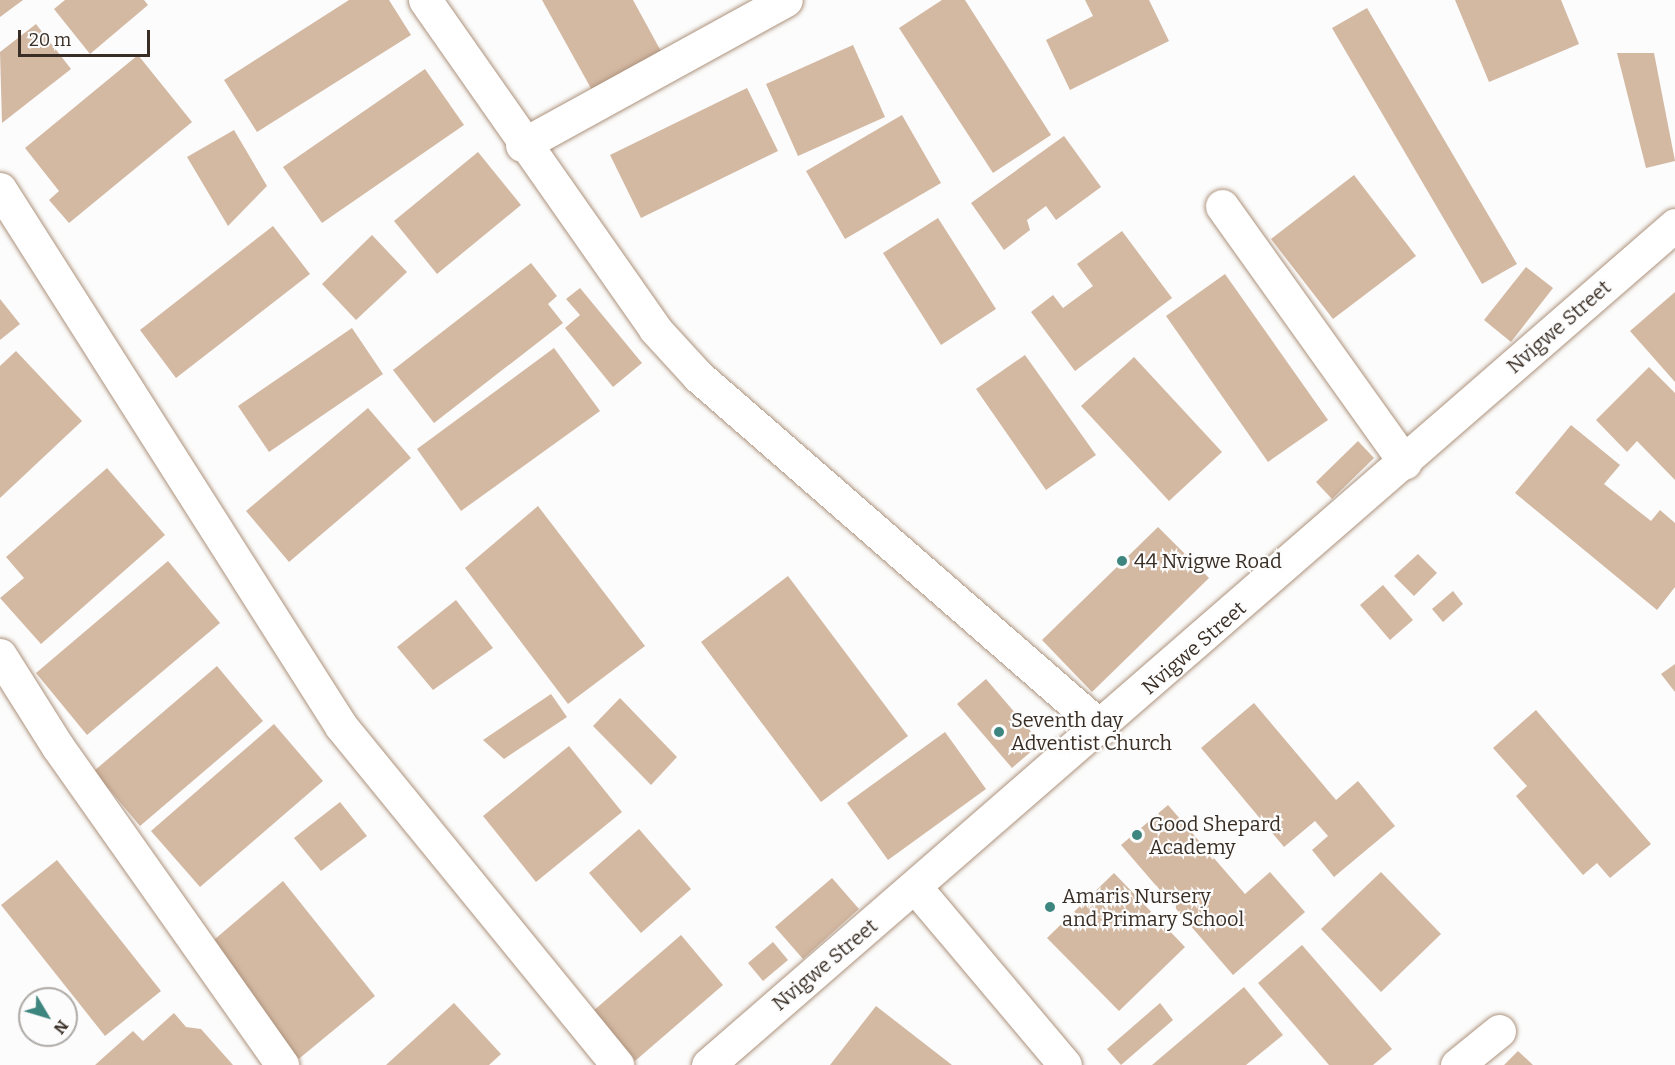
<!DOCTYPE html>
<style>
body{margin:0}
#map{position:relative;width:1675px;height:1065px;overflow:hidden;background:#fcfcfc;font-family:Bitter,serif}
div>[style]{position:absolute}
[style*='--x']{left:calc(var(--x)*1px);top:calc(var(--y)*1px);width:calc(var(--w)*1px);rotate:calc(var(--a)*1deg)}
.building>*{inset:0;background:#d3b8a2}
.roads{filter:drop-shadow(0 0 2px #ad937d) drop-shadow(0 0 2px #ad937d)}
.minor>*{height:33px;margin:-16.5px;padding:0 16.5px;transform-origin:16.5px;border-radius:16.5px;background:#fff}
.dots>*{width:16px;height:16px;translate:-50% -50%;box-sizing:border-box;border:3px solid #fcfcfc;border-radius:50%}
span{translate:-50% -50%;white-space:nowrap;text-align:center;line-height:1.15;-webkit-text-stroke:4.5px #fcfcfc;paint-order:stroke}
.street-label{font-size:20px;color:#392e25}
.poi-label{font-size:20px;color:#392e25}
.left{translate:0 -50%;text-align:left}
.north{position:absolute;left:18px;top:987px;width:60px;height:60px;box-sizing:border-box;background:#fcfcfc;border:2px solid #aeaaa6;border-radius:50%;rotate:128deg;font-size:16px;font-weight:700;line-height:24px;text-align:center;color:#392e25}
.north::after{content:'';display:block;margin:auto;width:21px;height:27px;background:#3d857f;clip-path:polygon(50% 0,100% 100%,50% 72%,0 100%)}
.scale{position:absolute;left:18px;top:30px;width:132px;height:27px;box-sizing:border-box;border:3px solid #392e25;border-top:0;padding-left:8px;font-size:18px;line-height:21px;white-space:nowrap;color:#392e25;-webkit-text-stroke:4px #fcfcfc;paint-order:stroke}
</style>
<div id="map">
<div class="building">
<div style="clip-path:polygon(0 0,23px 0,0 17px)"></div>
<div style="clip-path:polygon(65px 0,144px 0,148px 5px,90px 54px,54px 9px)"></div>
<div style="clip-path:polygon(349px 0,389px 0,411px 35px,257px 132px,224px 80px)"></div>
<div style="clip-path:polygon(542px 0,633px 0,662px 53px,593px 92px)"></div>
<div style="clip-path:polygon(942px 0,965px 0,1051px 135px,993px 173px,899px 28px)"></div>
<div style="clip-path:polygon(1085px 0,1149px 0,1169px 41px,1070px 90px,1046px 40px,1093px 16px)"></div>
<div style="clip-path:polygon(1455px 0,1561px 0,1579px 44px,1489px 82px)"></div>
<div style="clip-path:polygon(1367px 8px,1517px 264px,1482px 284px,1332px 28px)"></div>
<div style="clip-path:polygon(36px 24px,71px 69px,2px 123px,0 52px)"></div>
<div style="clip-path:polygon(853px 45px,885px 117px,798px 156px,766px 84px)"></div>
<div style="clip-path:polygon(1617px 53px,1654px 53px,1675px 161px,1646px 168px)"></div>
<div style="clip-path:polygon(138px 55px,192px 122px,69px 223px,49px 200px,59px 191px,25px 148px)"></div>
<div style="clip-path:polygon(425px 69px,464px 125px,322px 223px,283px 167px)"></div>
<div style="clip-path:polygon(747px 88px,778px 151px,641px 218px,610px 155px)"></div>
<div style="clip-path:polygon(902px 115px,941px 183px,845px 239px,806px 171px)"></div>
<div style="clip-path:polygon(234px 130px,267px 186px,228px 226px,187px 157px)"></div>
<div style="clip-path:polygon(1064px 136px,1101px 187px,1056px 220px,1046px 206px,1027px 220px,1030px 230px,1004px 250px,971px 203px)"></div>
<div style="clip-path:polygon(478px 152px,521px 205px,437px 274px,394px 221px)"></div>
<div style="clip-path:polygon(1354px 175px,1416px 256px,1333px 319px,1271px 239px)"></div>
<div style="clip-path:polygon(938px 218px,996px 309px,941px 345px,883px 253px)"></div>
<div style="clip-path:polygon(273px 226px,310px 274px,176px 378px,140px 330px)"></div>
<div style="clip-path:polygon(1122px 231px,1172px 298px,1075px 371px,1031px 312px,1053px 295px,1063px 308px,1093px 286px,1077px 264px)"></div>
<div style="clip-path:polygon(372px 235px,407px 272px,356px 320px,322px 284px)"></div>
<div style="clip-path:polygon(531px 263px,557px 296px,548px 304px,563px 323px,434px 423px,393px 370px)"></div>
<div style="clip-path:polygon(1526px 267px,1553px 288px,1511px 342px,1484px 320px)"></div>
<div style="clip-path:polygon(1225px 274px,1328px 420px,1268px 462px,1166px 316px)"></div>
<div style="clip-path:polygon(580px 288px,642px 363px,613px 387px,565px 328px,580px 315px,566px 299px)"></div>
<div style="clip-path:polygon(1675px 292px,1675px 382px,1630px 331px)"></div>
<div style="clip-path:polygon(0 299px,20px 324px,0 340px)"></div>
<div style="clip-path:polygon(352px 328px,383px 374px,269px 452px,238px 406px)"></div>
<div style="clip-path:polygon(554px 348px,600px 411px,461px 511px,417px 449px)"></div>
<div style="clip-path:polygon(16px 351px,82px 421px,0 498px,0 366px)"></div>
<div style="clip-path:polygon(1025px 355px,1096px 455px,1046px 490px,976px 389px)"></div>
<div style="clip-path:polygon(1134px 357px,1222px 452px,1169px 501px,1081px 406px)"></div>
<div style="clip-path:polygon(1649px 367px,1675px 393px,1675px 480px,1637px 441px,1627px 452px,1596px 420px)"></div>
<div style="clip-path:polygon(368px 408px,411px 458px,289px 562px,246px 511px)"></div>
<div style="clip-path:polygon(1571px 425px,1620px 465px,1604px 484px,1651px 521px,1660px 510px,1675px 523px,1675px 587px,1657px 610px,1515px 493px)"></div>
<div style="clip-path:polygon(1358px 441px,1374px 458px,1332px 499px,1316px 482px)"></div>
<div style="clip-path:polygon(107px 468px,165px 535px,41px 644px,0 598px,24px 578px,6px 557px)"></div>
<div style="clip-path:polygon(538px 506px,645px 646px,568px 704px,465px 568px)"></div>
<div style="clip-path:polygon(1158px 527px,1209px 578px,1092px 692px,1042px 640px)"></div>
<div style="clip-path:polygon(1418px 554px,1437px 573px,1414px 596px,1394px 576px)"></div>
<div style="clip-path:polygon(168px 561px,220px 623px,87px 735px,36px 673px)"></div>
<div style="clip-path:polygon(788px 576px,908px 736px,821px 802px,701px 642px)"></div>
<div style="clip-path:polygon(1383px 585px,1413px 620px,1390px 640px,1360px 605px)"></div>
<div style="clip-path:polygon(1453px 591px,1463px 604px,1443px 622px,1432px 609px)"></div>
<div style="clip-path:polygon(456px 600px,493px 648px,433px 690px,397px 647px)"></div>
<div style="clip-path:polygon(1675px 664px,1675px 692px,1661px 674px)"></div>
<div style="clip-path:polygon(217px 666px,263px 721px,140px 826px,94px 771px)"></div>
<div style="clip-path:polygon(986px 679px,1041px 743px,1012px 768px,957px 704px)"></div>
<div style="clip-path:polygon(551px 694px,567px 717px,504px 759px,483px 740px)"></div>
<div style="clip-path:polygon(620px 698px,677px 757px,651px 785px,593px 726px)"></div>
<div style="clip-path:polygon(1254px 703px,1336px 800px,1358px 781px,1395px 826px,1334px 877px,1312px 850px,1328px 836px,1315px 821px,1284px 847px,1201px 748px)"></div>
<div style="clip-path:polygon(1536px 710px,1651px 844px,1610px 878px,1597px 863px,1583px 875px,1516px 796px,1527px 786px,1493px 748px)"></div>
<div style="clip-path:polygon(274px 724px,323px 781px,200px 887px,151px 831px)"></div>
<div style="clip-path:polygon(945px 732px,986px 789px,888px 860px,847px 803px)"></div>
<div style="clip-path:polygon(569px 746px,622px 812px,536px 882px,483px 816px)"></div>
<div style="clip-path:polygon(340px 802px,367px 836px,321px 871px,294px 838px)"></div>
<div style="clip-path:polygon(1168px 805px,1245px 894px,1270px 872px,1305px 912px,1233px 975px,1121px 845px)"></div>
<div style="clip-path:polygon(639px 829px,691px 889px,641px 933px,589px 873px)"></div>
<div style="clip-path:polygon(57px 860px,161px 991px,105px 1036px,1px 905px)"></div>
<div style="clip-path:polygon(1381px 872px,1441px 934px,1381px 992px,1321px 929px)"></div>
<div style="clip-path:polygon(1114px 873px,1185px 947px,1119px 1011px,1047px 938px)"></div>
<div style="clip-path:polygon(832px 878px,859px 909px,803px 959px,775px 927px)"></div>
<div style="clip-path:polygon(283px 881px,375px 996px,295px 1062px,208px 945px)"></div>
<div style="clip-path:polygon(681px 935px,723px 985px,635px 1061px,592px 1012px)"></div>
<div style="clip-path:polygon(773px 942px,788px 960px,763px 981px,748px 963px)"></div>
<div style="clip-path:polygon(1302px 945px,1392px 1049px,1373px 1065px,1329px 1065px,1258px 983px)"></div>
<div style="clip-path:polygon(1244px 987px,1283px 1035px,1246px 1065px,1152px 1065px)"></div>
<div style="clip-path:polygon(454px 1003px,501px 1054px,489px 1065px,386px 1065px)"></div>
<div style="clip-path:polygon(1160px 1003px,1173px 1020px,1121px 1065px,1107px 1049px)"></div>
<div style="clip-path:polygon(876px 1006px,952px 1065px,830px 1065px)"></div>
<div style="clip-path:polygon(174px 1013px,186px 1027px,201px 1029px,233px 1065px,95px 1065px,133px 1031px,143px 1041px)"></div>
<div style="clip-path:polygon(1518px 1051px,1533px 1065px,1504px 1065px)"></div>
</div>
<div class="roads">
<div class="minor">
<div style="--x:425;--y:0;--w:401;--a:55"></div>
<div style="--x:655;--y:329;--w:64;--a:47.5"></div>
<div style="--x:698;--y:376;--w:536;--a:41.07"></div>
<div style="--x:522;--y:145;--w:301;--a:-28.8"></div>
<div style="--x:0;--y:189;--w:636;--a:57.58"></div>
<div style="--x:341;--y:726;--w:437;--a:50.8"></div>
<div style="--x:1222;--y:206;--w:315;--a:54.5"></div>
<div style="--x:0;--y:655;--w:109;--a:57.8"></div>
<div style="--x:58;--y:747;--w:389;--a:54.8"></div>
<div style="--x:916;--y:888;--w:231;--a:49.9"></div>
<div style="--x:708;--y:1065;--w:1281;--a:-40.98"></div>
<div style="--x:1457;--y:1065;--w:54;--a:-39"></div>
</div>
</div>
<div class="dots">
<div style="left:1122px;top:561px;background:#3d857f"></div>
<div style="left:999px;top:732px;background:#3d857f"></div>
<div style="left:1137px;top:835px;background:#3d857f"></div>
<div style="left:1050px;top:907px;background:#3d857f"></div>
</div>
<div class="street-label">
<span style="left:1559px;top:327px;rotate:-41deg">Nvigwe Street</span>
<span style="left:1194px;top:648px;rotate:-41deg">Nvigwe Street</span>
<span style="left:825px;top:965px;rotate:-40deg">Nvigwe Street</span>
</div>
<div class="poi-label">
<span class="left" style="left:1134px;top:561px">44 Nvigwe Road</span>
<span class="left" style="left:1011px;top:732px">Seventh day<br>Adventist Church</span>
<span class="left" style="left:1149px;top:836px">Good Shepard<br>Academy</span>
<span class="left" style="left:1062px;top:908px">Amaris Nursery<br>and Primary School</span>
</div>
<div class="north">N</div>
<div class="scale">20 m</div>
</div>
